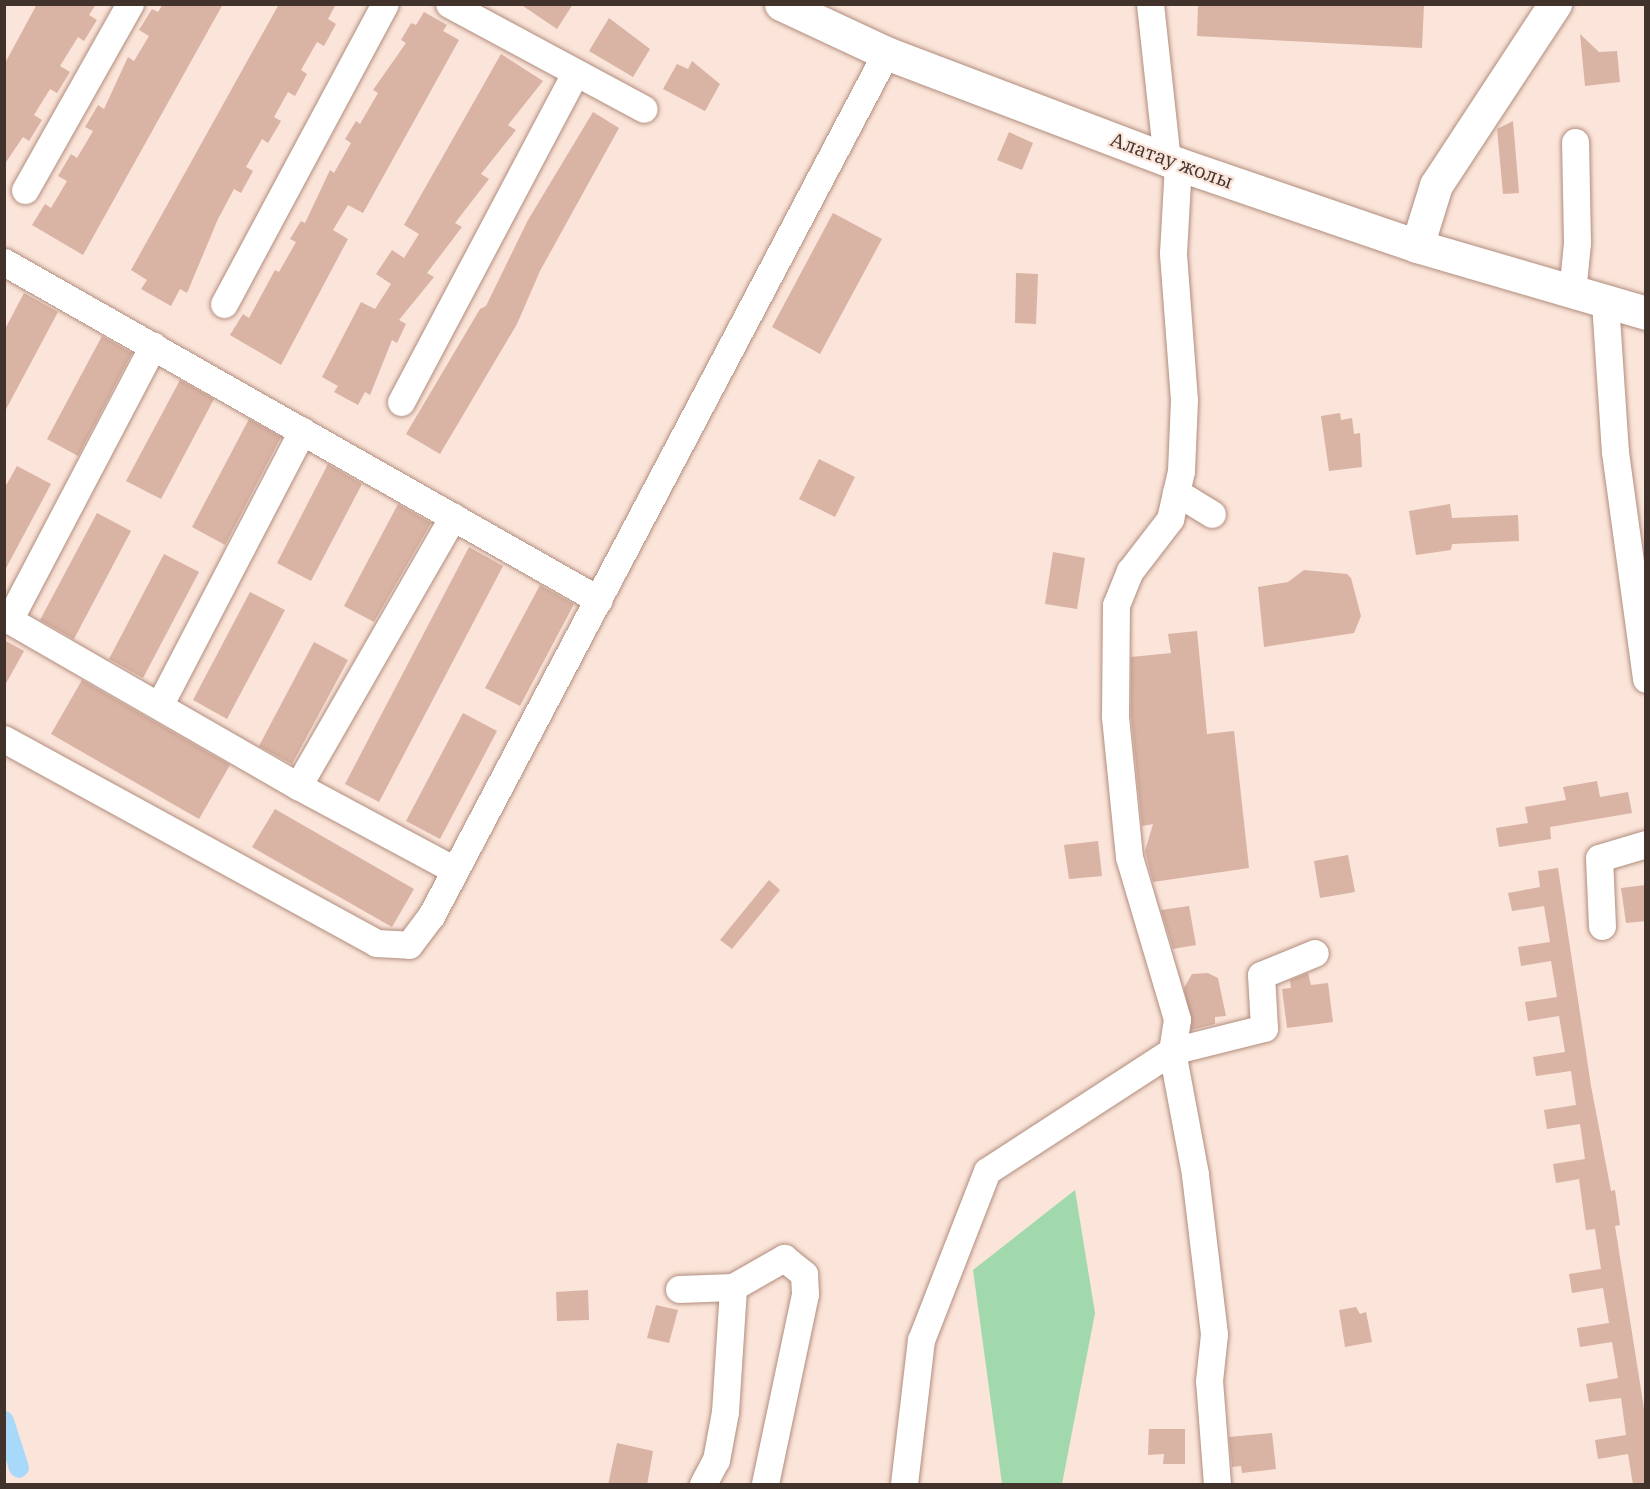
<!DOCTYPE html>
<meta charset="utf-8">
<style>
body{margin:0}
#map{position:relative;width:1650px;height:1489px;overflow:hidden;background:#fbe4d9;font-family:"IBM Plex Serif",serif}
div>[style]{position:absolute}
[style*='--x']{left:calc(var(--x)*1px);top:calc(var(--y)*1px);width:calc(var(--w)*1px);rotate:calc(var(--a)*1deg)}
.green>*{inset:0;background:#a2d9ac}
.canal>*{height:20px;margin:-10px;padding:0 10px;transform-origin:10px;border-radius:10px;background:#a8d9fa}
.building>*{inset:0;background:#d9b3a4}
.roads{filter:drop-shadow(0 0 2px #b08d7d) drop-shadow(0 0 2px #b08d7d)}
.minor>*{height:27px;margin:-13.5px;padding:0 13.5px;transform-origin:13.5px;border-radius:13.5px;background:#fff}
.major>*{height:33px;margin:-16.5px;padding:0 16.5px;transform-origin:16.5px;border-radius:16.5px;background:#fff}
span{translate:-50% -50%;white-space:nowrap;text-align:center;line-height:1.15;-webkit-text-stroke:4.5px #fbe4d9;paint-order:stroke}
.street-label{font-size:20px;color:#41322c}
.frame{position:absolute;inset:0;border:6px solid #41322c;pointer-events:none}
</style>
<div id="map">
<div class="green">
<div style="clip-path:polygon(1075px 1190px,1095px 1313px,1062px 1484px,1002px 1484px,973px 1270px)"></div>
</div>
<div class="canal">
<div style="--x:4;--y:1421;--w:49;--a:72.3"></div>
</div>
<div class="building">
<div style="clip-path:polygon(37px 4px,96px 4px,89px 15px,97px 20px,84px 41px,78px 37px,60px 66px,70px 72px,57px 93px,50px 89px,34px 115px,42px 120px,29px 141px,23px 137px,4px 165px,4px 65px)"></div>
<div style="clip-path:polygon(163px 4px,223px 4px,83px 255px,32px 225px,45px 204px,51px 208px,67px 181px,58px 176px,71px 154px,77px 158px,93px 131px,85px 127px,98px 105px,104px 109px,128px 57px,134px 61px,149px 36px,139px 30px,152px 9px,158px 12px)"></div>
<div style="clip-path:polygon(279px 4px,336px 4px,328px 19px,336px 24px,324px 46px,317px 42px,301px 70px,307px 74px,295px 96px,288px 92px,274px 117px,281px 121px,268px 143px,262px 139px,246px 167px,253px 171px,241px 193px,234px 189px,218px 219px,187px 293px,180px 289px,171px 306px,141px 289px,147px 280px,131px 270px)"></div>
<div style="clip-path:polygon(520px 4px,573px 4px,557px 29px)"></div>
<div style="clip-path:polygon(1198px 4px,1424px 4px,1422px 48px,1197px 36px)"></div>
<div style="clip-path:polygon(424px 12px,447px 25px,443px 31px,459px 40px,363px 213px,348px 205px,333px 230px,348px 239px,281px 365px,230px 335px,243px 314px,249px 318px,275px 270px,279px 272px,296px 242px,290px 239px,301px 221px,305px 223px,330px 170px,334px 173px,351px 143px,345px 139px,356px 121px,360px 124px,378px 93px,373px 90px,406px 43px,401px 40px,411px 23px,416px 25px)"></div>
<div style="clip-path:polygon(609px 18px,650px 49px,633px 77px,589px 51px)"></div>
<div style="clip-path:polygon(1580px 34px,1599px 52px,1617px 51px,1620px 82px,1585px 86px)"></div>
<div style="clip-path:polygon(501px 54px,543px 81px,508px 125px,516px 130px,481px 174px,489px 179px,455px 223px,462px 227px,427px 273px,434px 277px,399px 320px,406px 324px,397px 343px,392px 340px,370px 395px,365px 392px,358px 405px,334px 392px,338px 386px,322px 377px,361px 302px,375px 309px,391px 284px,376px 274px,392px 250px,404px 258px,419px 234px,404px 225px)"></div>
<div style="clip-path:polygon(692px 61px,720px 84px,705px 111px,663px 89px,677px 64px,688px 69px)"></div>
<div style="clip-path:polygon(593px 112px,619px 128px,540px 271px,517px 324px,440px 454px,406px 434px,480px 309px,486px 306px,528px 220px)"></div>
<div style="clip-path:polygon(1513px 121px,1519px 193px,1503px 194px,1497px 129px)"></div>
<div style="clip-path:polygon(1009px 132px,1033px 143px,1022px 170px,997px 160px)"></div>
<div style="clip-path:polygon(833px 213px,882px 239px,820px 354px,772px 327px)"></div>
<div style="clip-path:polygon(1016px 273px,1038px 274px,1036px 324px,1015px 323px)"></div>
<div style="clip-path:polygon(24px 293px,58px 312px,4px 413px,4px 331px)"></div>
<div style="clip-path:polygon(102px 336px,132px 353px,78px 456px,47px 439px)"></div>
<div style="clip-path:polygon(180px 380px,214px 399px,161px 499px,126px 481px)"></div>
<div style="clip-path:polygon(1340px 413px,1341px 420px,1352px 418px,1354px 434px,1360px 433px,1362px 467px,1329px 471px,1321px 416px)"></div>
<div style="clip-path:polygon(249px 419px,281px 437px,225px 545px,192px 527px)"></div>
<div style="clip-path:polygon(819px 459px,855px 477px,835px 517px,799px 499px)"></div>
<div style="clip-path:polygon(328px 464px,362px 484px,311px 581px,277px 563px)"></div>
<div style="clip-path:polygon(17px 466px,51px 484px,4px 572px,4px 489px)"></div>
<div style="clip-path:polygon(398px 504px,431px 523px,374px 622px,344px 606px)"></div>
<div style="clip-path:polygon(1450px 504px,1452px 518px,1518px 515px,1519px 541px,1452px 544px,1451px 550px,1416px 555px,1409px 511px)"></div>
<div style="clip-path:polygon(97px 513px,131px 531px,74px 639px,40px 620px)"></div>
<div style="clip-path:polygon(469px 547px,503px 566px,379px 802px,345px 784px)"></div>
<div style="clip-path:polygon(1053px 552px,1085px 558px,1077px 609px,1045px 604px)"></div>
<div style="clip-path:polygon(164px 554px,199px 572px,143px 678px,109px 659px)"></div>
<div style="clip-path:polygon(1304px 570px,1347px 574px,1351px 578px,1361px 616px,1354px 633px,1264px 647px,1258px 587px,1288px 582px)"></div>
<div style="clip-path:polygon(540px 585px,574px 604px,520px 706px,485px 688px)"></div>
<div style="clip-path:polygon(250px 592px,285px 610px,227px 719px,193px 700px)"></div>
<div style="clip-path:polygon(1197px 631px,1207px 734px,1234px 731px,1249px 868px,1153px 882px,1145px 851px,1153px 824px,1142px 826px,1131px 715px,1131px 657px,1171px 653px,1168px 634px)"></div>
<div style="clip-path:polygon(4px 640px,24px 651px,4px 687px)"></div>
<div style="clip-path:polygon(314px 642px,348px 660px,292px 764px,259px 746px)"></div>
<div style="clip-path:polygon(82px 680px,230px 765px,199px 819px,51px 734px)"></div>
<div style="clip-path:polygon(463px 713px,497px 731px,440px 839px,406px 821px)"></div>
<div style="clip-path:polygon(1597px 781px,1600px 797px,1628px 792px,1632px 813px,1550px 827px,1551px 839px,1499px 847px,1496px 828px,1528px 823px,1525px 807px,1566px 800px,1563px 787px)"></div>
<div style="clip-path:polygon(275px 809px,414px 889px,392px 927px,252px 847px)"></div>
<div style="clip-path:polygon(1098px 841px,1102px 876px,1069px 879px,1064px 845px)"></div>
<div style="clip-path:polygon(1348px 855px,1355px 892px,1320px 898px,1314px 861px)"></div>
<div style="clip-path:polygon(1558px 868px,1591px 1086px,1611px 1191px,1615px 1190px,1620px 1225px,1615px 1226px,1646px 1421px,1646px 1485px,1633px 1485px,1628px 1454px,1598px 1459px,1595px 1440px,1626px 1435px,1621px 1398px,1589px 1402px,1586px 1384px,1618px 1378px,1612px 1342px,1580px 1347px,1577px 1328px,1609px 1323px,1603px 1288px,1572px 1293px,1569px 1274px,1601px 1269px,1595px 1229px,1586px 1230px,1579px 1179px,1556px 1183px,1553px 1164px,1585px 1159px,1580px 1124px,1547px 1129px,1544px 1110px,1576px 1105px,1571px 1071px,1536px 1076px,1533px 1057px,1565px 1052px,1559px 1016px,1528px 1021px,1525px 1002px,1557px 997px,1551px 961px,1521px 966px,1518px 947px,1550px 942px,1544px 906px,1512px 911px,1508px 893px,1540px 887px,1538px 871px)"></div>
<div style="clip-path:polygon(769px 880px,780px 890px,732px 949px,720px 940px)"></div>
<div style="clip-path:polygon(1646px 885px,1646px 921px,1626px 923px,1621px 888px)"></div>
<div style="clip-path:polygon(1189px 906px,1196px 945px,1173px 949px,1161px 910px)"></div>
<div style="clip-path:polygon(1208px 973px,1218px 978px,1226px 1016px,1215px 1017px,1215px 1024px,1191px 1030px,1184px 988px,1192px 974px)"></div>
<div style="clip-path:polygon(1308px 973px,1311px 985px,1328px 983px,1333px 1022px,1287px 1028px,1282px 989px,1291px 988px,1290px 980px)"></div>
<div style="clip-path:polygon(588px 1290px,589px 1320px,557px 1321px,556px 1292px)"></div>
<div style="clip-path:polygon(656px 1305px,678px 1310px,669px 1343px,647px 1338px)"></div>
<div style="clip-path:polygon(1356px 1307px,1360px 1314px,1366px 1312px,1372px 1342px,1345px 1347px,1339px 1310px)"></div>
<div style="clip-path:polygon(1149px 1429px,1185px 1429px,1185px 1464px,1163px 1464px,1164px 1454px,1148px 1455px)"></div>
<div style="clip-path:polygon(1272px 1433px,1276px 1469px,1242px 1473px,1241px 1466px,1232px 1467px,1229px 1437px)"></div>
<div style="clip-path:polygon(617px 1443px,653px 1451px,647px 1485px,608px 1485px)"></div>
</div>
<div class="roads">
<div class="minor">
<div style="--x:449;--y:4;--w:221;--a:28.3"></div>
<div style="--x:1150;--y:4;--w:157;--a:83.8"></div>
<div style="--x:25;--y:190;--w:214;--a:-60.6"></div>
<div style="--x:4;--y:262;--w:684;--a:29.6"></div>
<div style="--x:1572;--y:293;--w:50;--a:-84.3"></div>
<div style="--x:1577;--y:243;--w:101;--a:-91.1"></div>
<div style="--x:1605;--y:302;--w:150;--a:86.2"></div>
<div style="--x:1615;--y:452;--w:229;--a:82.2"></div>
<div style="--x:224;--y:304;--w:340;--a:-61.8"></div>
<div style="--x:401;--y:402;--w:372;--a:-62.1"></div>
<div style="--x:1176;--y:492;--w:42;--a:31.4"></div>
<div style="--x:4;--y:617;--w:339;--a:29.9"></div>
<div style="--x:298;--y:786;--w:176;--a:28.2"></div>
<div style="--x:9;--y:620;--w:310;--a:-62.3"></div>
<div style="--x:160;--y:704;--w:308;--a:-62.5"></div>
<div style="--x:4;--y:739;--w:424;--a:28.7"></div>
<div style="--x:376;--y:943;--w:33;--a:3"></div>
<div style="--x:409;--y:945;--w:36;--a:-53"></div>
<div style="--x:431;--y:916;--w:976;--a:-62.2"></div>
<div style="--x:298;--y:786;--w:311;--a:-60.1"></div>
<div style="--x:1602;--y:926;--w:68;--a:-92.5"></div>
<div style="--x:1599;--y:858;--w:49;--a:-16.6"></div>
<div style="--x:679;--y:1289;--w:54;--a:-2.1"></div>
<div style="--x:703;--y:1484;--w:27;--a:-62"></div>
<div style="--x:716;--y:1460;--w:49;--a:-79.4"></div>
<div style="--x:725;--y:1412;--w:125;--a:-86.3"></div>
<div style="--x:733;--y:1287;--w:59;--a:-29.6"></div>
<div style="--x:784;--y:1258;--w:26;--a:39"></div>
<div style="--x:804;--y:1274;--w:20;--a:87"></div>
<div style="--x:805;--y:1294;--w:194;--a:101.9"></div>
<div style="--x:904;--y:1484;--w:145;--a:-83.3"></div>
<div style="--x:921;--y:1340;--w:181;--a:-68.7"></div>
<div style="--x:987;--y:1171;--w:221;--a:-33"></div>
<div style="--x:1172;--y:1051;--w:32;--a:-81"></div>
<div style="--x:1177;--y:1019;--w:169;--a:-106.5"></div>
<div style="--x:1129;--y:857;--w:142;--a:-95.7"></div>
<div style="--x:1115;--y:716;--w:111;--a:-89.5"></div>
<div style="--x:1116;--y:605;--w:37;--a:-68"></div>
<div style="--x:1130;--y:571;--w:66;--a:-52.4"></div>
<div style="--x:1170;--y:519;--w:49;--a:-77.1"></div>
<div style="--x:1181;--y:471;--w:71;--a:-87.6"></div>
<div style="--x:1184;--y:400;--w:147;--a:-94.3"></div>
<div style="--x:1173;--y:253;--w:89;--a:-86.8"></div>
<div style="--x:1217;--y:1484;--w:103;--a:-94.4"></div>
<div style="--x:1209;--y:1381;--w:47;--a:-83.9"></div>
<div style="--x:1214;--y:1334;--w:161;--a:-96.8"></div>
<div style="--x:1195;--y:1174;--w:125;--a:-100.6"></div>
<div style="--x:1172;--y:1051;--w:95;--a:-14"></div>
<div style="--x:1264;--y:1028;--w:53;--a:-93.2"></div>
<div style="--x:1261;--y:975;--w:58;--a:-22.2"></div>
</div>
<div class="major">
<div style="--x:781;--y:4;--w:116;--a:25"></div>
<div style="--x:886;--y:53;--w:312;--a:20.8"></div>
<div style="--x:1178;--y:164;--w:253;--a:18.9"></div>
<div style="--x:1417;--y:246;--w:239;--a:16.3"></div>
<div style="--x:1417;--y:246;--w:64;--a:-72.7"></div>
<div style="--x:1436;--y:185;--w:217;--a:-56.7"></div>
</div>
</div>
<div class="street-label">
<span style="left:1172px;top:160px;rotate:20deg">Алатау жолы</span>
</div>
<div class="frame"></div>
</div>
